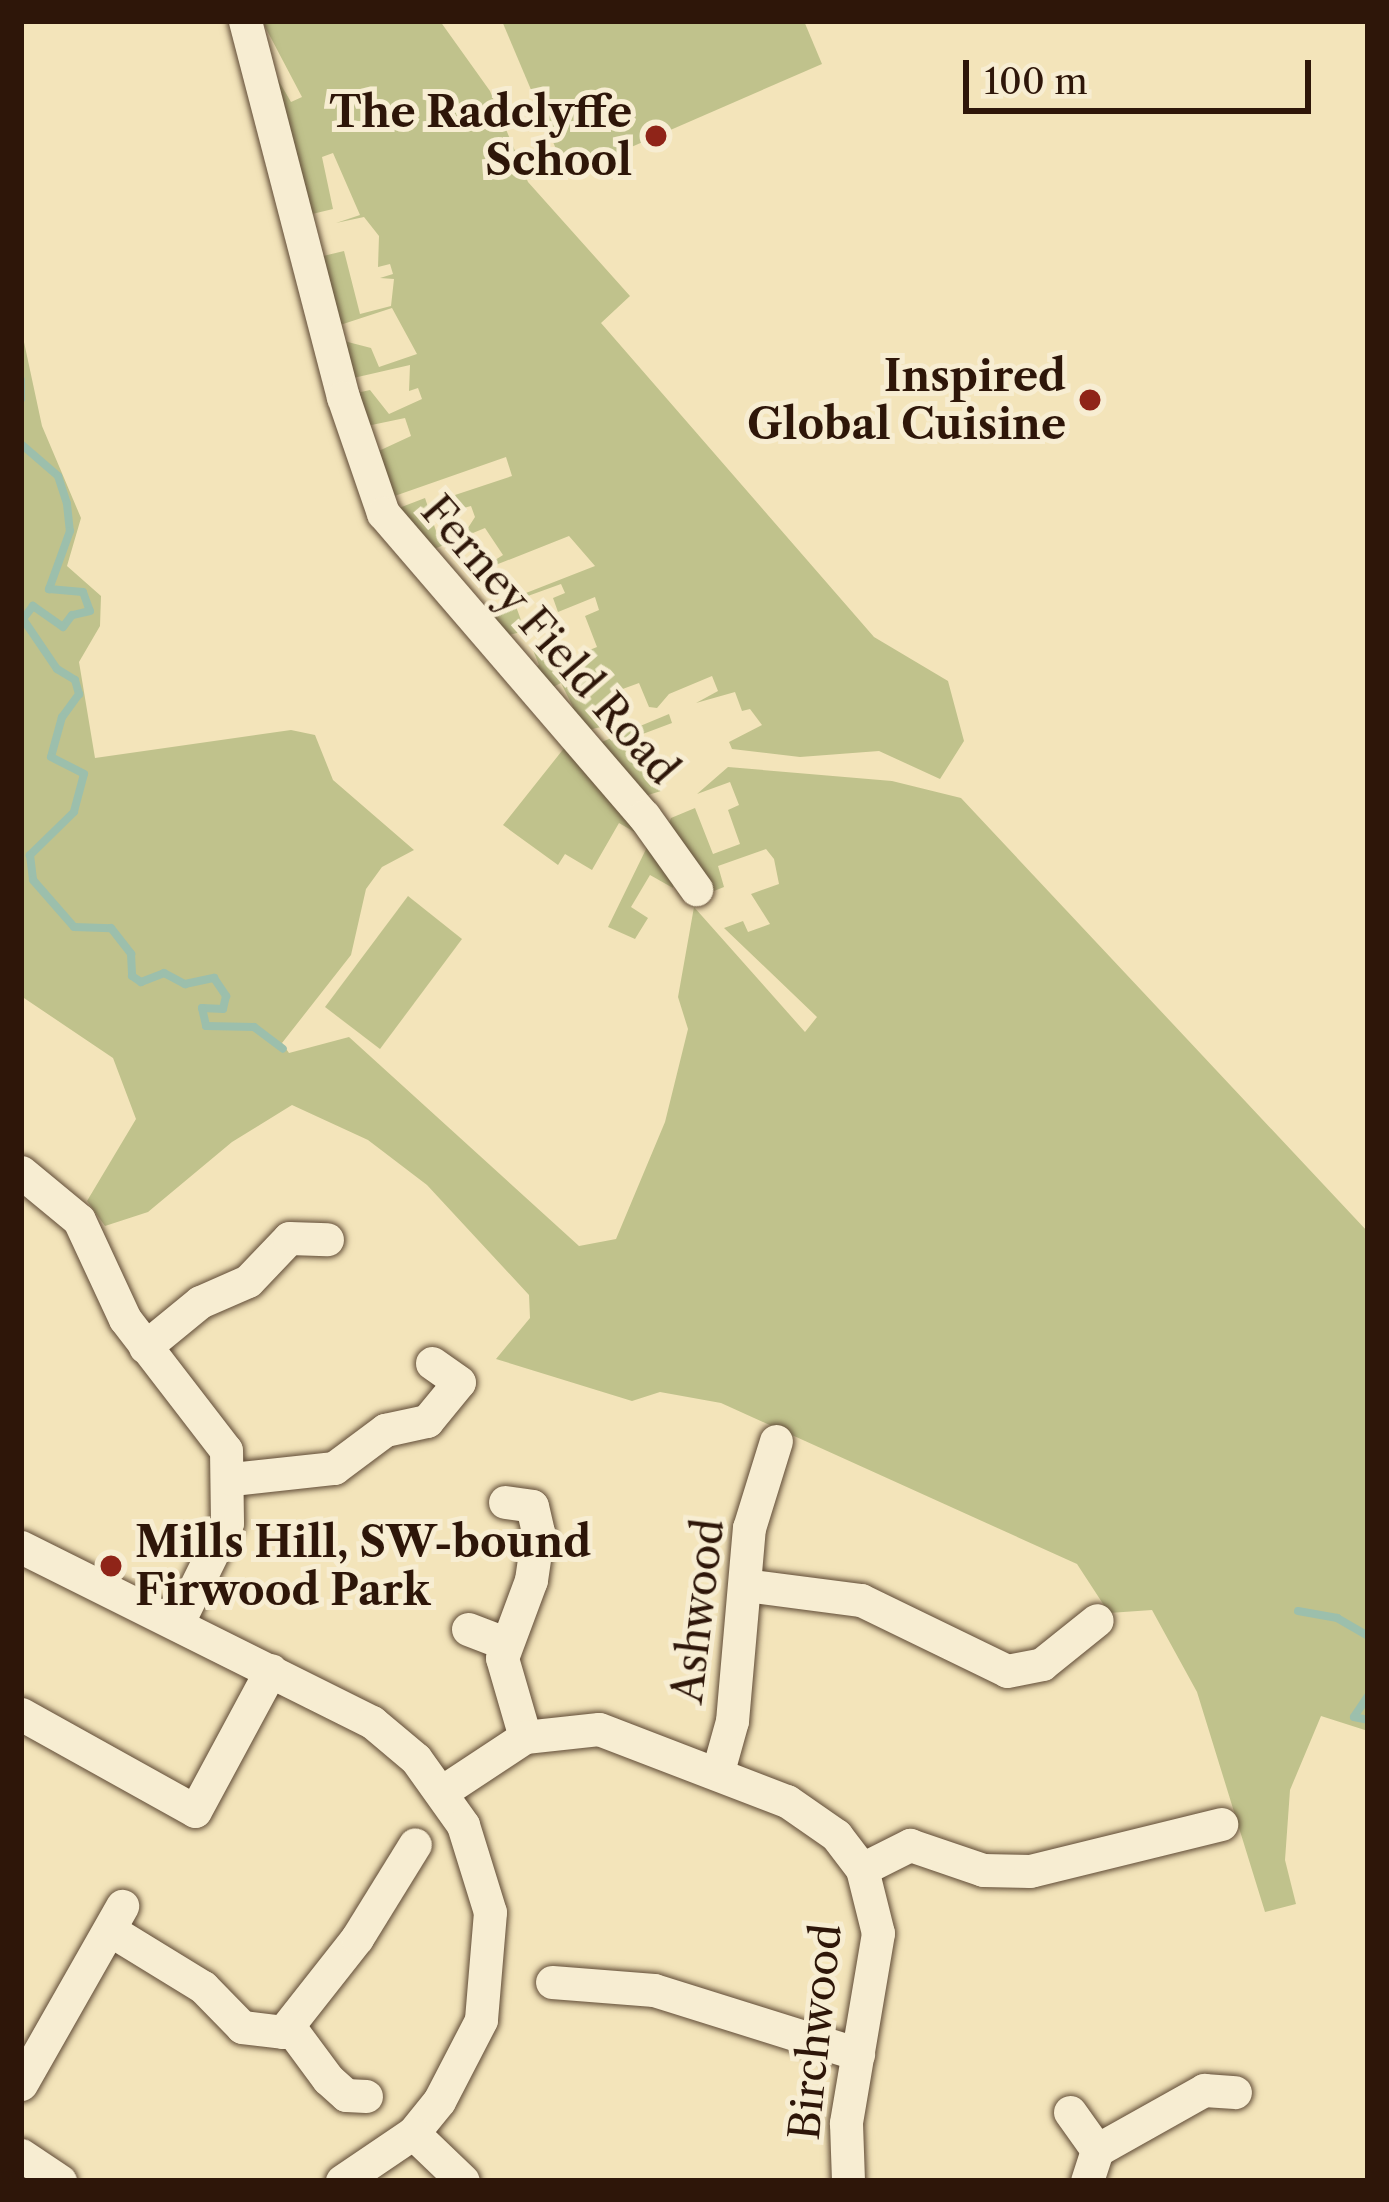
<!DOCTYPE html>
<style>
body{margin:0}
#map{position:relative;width:1389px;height:2202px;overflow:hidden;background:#f3e4ba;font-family:"Libre Caslon Text",serif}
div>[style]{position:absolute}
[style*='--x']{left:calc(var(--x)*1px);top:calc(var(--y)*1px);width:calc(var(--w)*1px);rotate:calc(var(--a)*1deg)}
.green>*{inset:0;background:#c0c28c}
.stream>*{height:8px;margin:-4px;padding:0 4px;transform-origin:4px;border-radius:4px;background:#9cbfac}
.roads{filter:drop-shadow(0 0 3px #5f4a35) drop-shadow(0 0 3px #5f4a35)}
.minor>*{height:33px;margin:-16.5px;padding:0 16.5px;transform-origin:16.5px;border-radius:16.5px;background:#f7edd2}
.dots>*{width:33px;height:33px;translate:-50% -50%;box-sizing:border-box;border:6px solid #f7edd2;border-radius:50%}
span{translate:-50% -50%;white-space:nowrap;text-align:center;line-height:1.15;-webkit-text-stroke:10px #f7edd2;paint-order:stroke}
.poi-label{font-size:42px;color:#2e1609;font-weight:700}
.right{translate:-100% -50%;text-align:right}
.left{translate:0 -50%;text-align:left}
.street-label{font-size:42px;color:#2e1609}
.frame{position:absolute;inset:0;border:24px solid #2e1609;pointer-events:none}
.scale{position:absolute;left:963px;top:60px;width:348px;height:54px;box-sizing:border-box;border:6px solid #2e1609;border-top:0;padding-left:15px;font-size:36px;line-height:42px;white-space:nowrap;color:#2e1609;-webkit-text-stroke:9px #f7edd2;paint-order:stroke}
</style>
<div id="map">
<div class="green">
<div style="clip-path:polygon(262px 21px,440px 21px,490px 91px,528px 182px,630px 296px,601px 323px,874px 637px,948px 681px,964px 741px,940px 779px,879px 751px,800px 757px,732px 749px,729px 742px,762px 725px,750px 709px,742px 711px,735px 692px,696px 703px,718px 691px,712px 676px,669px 694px,657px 708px,649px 707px,639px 683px,609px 694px,612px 704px,603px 708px,610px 725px,579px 732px,562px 712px,573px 707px,561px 683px,543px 692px,524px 672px,539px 665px,531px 645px,545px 639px,555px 664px,597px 647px,585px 616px,599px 610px,595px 597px,558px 612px,553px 598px,565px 593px,561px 584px,514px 601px,525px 631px,493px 639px,472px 614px,595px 566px,569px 536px,473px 574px,503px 555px,485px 528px,422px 554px,399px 508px,425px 498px,439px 540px,466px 531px,475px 517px,471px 506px,460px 509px,455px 495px,512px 476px,506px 457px,386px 499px,370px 455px,411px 436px,405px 418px,362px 427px,352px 394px,370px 390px,389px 414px,422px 399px,418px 388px,409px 391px,410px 365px,349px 379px,344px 341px,371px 348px,379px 367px,417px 354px,392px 308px,337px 326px,319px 257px,344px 251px,360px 314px,391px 306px,394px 279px,380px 278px,393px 274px,390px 264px,378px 267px,379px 236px,364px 217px,336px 223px,360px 215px,333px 153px,322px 157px,333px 209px,308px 215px,270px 66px,291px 102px,302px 97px)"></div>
<div style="clip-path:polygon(502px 21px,804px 21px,822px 64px,567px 175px)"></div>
<div style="clip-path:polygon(21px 328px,42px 426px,81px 518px,67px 566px,101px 596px,100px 626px,79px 662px,95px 758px,291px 730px,315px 735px,333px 780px,414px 850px,382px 867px,366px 889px,351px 955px,282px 1043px,289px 1053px,349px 1037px,579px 1246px,616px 1239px,665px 1122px,688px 1029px,678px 997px,694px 907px,805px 1032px,817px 1017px,724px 928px,743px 921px,748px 932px,770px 924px,751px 894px,779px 884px,774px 859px,766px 849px,718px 866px,724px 887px,709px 893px,668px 826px,671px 818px,695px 808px,713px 854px,740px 844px,728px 810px,739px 805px,730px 782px,697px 794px,728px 767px,892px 781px,961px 798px,1368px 1232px,1368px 1731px,1321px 1716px,1290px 1790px,1285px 1860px,1296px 1904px,1265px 1912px,1197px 1692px,1152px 1610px,1109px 1613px,1077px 1564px,721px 1403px,660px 1392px,632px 1401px,496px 1359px,530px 1318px,529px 1295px,427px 1185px,368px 1140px,292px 1105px,232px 1142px,148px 1212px,105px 1226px,87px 1201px,136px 1119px,113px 1058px,21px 996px)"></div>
<div style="clip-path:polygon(669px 714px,672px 723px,640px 735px,661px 791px,645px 796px,592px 746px)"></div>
<div style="clip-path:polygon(565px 747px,651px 841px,674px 876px,673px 888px,650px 875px,631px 907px,648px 918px,635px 939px,608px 927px,650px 841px,619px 823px,592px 870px,565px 854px,558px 865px,503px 825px)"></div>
<div style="clip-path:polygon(408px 896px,462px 939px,380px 1049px,325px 1007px)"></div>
</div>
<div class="stream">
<div style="--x:21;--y:380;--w:19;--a:90"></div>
<div style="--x:21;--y:444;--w:49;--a:40.9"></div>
<div style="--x:58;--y:476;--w:29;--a:72"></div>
<div style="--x:67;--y:504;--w:27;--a:84"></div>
<div style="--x:70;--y:531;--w:62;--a:109.9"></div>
<div style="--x:49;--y:589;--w:34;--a:5"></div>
<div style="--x:83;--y:592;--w:20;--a:70"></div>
<div style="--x:90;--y:611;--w:18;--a:167"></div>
<div style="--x:72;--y:615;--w:15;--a:127"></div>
<div style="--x:63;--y:627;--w:37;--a:-145"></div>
<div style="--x:33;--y:606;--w:16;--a:128"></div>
<div style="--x:23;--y:619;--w:60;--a:55.8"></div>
<div style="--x:57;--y:669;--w:21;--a:31"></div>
<div style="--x:75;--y:680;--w:15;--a:74"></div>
<div style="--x:79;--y:694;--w:29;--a:126"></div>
<div style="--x:62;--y:717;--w:41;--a:105.4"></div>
<div style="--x:51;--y:757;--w:37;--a:27"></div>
<div style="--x:84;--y:774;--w:39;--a:105"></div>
<div style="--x:74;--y:812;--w:62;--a:135.7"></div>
<div style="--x:30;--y:855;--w:25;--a:83"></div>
<div style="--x:33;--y:880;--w:62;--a:48.9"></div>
<div style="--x:74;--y:927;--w:37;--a:2"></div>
<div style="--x:111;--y:928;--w:33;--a:52"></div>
<div style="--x:131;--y:954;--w:22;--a:87"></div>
<div style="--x:132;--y:976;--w:11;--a:34"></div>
<div style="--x:141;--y:982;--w:25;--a:-21"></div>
<div style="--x:164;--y:973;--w:24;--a:28"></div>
<div style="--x:185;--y:984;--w:30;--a:-12"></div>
<div style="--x:214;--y:978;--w:22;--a:56"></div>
<div style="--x:226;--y:996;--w:13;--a:103"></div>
<div style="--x:223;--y:1009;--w:21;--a:-177"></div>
<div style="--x:202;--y:1008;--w:18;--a:77"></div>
<div style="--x:206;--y:1026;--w:48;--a:1.2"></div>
<div style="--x:254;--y:1027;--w:36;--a:37"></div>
<div style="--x:1298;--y:1611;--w:40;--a:10"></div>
<div style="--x:1337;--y:1618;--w:36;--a:30"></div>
<div style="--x:1368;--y:1696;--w:25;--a:124"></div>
<div style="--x:1354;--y:1717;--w:14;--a:12"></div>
</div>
<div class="roads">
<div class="minor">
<div style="--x:245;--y:21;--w:389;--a:75.4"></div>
<div style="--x:343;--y:397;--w:123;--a:71"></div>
<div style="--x:383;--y:513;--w:400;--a:49.3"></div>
<div style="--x:644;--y:816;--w:90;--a:54.5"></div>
<div style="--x:21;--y:1172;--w:75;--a:39.6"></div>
<div style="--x:79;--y:1220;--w:109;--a:65.1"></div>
<div style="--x:125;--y:1319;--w:165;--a:52.4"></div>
<div style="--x:226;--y:1450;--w:73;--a:89.2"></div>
<div style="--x:227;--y:1523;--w:110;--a:116.3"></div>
<div style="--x:145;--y:1347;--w:71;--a:-39.3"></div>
<div style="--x:200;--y:1302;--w:52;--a:-23.6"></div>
<div style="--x:248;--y:1281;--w:59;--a:-46.4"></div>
<div style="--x:289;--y:1238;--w:38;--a:2"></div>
<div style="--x:232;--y:1479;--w:103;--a:-6.2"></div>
<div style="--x:334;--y:1468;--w:64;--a:-36.7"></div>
<div style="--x:385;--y:1430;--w:43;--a:-12.1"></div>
<div style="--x:427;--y:1421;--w:50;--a:-50.6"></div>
<div style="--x:459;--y:1382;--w:33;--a:-145"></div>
<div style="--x:505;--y:1502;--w:27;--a:8"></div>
<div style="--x:532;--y:1506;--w:27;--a:77"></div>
<div style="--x:538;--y:1532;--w:49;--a:98.3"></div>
<div style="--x:531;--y:1580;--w:83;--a:110.4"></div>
<div style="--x:502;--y:1658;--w:82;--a:73.8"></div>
<div style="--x:21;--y:1547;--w:392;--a:26.5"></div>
<div style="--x:372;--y:1722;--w:57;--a:40.1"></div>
<div style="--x:416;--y:1759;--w:81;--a:54.5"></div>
<div style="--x:463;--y:1825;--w:91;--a:72.8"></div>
<div style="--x:490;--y:1912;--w:108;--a:94.8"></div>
<div style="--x:481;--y:2020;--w:91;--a:117.4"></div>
<div style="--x:439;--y:2101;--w:41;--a:129.1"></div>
<div style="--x:413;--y:2133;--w:86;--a:145.9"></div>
<div style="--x:745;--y:1585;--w:117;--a:7.4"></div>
<div style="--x:861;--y:1600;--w:162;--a:25.9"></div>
<div style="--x:1007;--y:1671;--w:36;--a:-11"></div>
<div style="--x:1042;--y:1664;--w:70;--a:-38.7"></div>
<div style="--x:468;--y:1629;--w:39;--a:21"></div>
<div style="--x:21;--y:1714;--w:199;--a:29.1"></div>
<div style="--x:195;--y:1811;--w:160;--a:-61.7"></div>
<div style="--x:718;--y:1771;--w:52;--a:-74.4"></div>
<div style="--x:732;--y:1721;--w:194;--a:-85"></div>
<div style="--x:749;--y:1528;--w:91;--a:-72.8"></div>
<div style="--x:443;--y:1791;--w:98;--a:-33.4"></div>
<div style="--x:525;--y:1737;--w:74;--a:-6.2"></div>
<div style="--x:599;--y:1729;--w:201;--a:21"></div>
<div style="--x:787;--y:1801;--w:60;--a:34.8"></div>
<div style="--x:836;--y:1835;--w:43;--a:52.6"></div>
<div style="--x:862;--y:1869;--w:66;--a:76"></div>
<div style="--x:878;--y:1933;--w:193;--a:99.6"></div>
<div style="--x:846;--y:2123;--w:58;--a:88"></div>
<div style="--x:862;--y:1869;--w:54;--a:-26.6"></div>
<div style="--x:910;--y:1845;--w:77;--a:18.9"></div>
<div style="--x:983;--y:1870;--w:47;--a:1.2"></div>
<div style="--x:1030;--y:1871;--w:197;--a:-13.8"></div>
<div style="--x:110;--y:1930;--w:109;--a:31.5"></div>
<div style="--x:203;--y:1987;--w:56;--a:45.7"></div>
<div style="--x:242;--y:2027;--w:41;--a:7"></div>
<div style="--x:283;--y:2032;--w:120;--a:-51.8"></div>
<div style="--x:357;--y:1938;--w:110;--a:-58.3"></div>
<div style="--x:552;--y:1982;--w:102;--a:4.5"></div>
<div style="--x:654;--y:1990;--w:214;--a:17.4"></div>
<div style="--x:291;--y:2029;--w:62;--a:53.5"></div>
<div style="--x:328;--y:2079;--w:24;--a:42"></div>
<div style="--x:346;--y:2095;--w:20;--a:3"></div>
<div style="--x:21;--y:2084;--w:205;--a:-60.4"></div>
<div style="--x:1070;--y:2112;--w:47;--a:54.6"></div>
<div style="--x:413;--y:2133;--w:69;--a:43.8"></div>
<div style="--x:21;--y:2155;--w:47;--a:33.7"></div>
<div style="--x:1087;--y:2181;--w:33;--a:-72"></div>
<div style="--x:1097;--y:2150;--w:123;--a:-29.3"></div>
<div style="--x:1204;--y:2090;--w:31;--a:4"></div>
</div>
</div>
<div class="dots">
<div style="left:656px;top:136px;background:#8f2418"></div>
<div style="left:1090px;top:400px;background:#8f2418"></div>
<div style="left:111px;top:1566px;background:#8f2418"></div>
</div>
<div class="poi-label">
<span class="right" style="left:632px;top:136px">The Radclyffe<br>School</span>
<span class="right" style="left:1066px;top:400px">Inspired<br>Global Cuisine</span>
<span class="left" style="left:135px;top:1566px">Mills Hill, SW-bound<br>Firwood Park</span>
</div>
<div class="street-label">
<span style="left:550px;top:640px;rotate:49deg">Ferney Field Road</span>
<span style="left:698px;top:1611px;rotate:-83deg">Ashwood</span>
<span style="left:815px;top:2032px;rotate:-84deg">Birchwood</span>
</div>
<div class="frame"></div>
<div class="scale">100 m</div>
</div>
